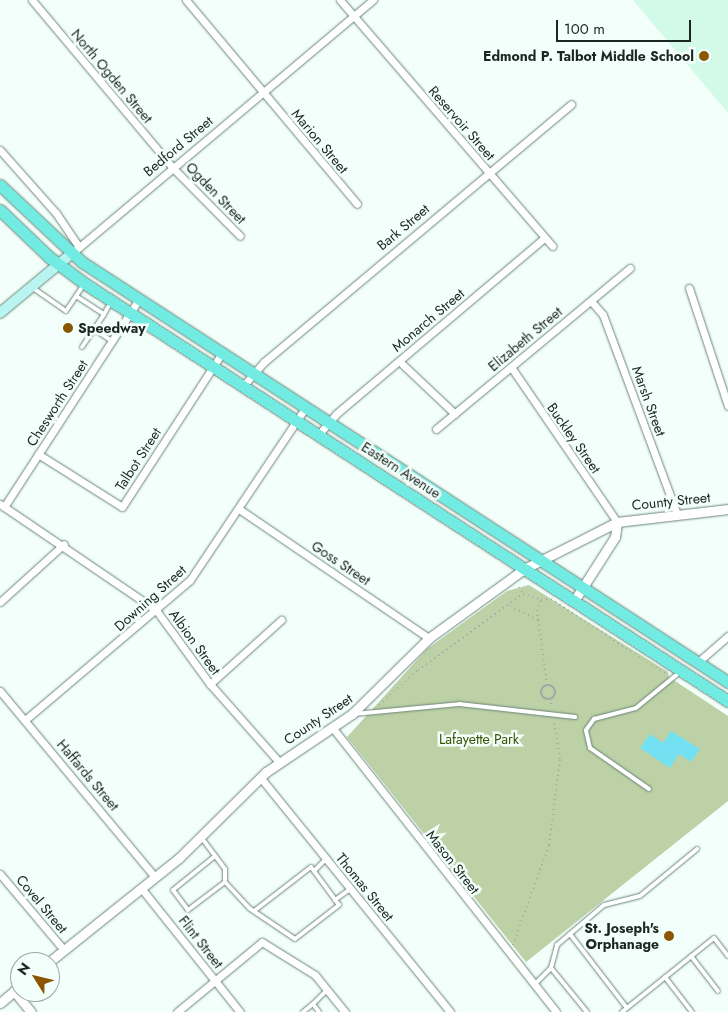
<!DOCTYPE html>
<style>
body{margin:0}
#map{position:relative;width:728px;height:1012px;overflow:hidden;background:#f3fffa;font-family:Jost,sans-serif}
div>[style]{position:absolute}
[style*='--x']{left:calc(var(--x)*1px);top:calc(var(--y)*1px);width:calc(var(--w)*1px);rotate:calc(var(--a)*1deg)}
.built>*{inset:0;background:#d3f9e9}
.green>*{inset:0;background:#bcd1a5}
.water>*{inset:0;background:#73e1f1}
.path>*{height:2px;margin-top:-1px;transform-origin:0;background:repeating-linear-gradient(90deg,#9faaa6 0 1px,transparent 0 5px)}
.path>.ring{margin:-1px;padding:0;box-sizing:content-box;background:none;border:2px solid #9faaa6;border-radius:50%}
.roads{filter:drop-shadow(0 0 1px #6b857a) drop-shadow(0 0 1px #6b857a)}
.service>*{height:4px;margin:-2px;padding:0 2px;transform-origin:2px;border-radius:2px;background:#fff}
.minor>*{height:7px;margin:-3.5px;padding:0 3.5px;transform-origin:3.5px;border-radius:3.5px;background:#fff}
.tertiary>*{height:9px;margin:-4.5px;padding:0 4.5px;transform-origin:4.5px;border-radius:4.5px;background:#fff}
.secondary>*{height:10px;margin:-5px;padding:0 5px;transform-origin:5px;border-radius:5px;background:#b8f5f1}
.primary>*{height:11px;margin:-5.5px;padding:0 5.5px;transform-origin:5.5px;border-radius:5.5px;background:#72ebe3}
.dots>*{width:14px;height:14px;translate:-50% -50%;box-sizing:border-box;border:2px solid #f3fffa;border-radius:50%}
span{translate:-50% -50%;white-space:nowrap;text-align:center;line-height:1.15;-webkit-text-stroke:5px #f3fffa;paint-order:stroke}
.poi-label{font-size:14px;color:#1c2622;font-weight:700}
.right{translate:-100% -50%;text-align:right}
.left{translate:0 -50%;text-align:left}
.street-label{font-size:14px;color:#1c2622}
.park-label{font-size:14px;color:#385402}
.north{position:absolute;left:10px;top:952px;width:50px;height:50px;box-sizing:border-box;background:#f3fffa;border:1px solid #9da8a4;border-radius:50%;rotate:306deg;font-size:14px;font-weight:700;line-height:20px;text-align:center;color:#1c2622}
.north::after{content:'';display:block;margin:auto;width:18px;height:22px;background:#8a5601;clip-path:polygon(50% 0,100% 100%,50% 72%,0 100%)}
.scale{position:absolute;left:556px;top:20px;width:135px;height:22px;box-sizing:border-box;border:2px solid #1c2622;border-top:0;padding-left:6px;font-size:15px;line-height:18px;white-space:nowrap;color:#1c2622;-webkit-text-stroke:4px #f3fffa;paint-order:stroke}
</style>
<div id="map">
<div class="built">
<div style="clip-path:polygon(633px 0,728px 0,728px 113px)"></div>
</div>
<div class="green">
<div style="clip-path:polygon(529px 585px,668px 672px,669px 677px,728px 716px,728px 801px,526px 962px,347px 737px,427px 649px,507px 591px)"></div>
</div>
<div class="water">
<div style="clip-path:polygon(671px 731px,700px 749px,691px 762px,679px 754px,670px 768px,640px 748px,650px 734px,663px 743px)"></div>
</div>
<div class="path">
<div style="--x:519;--y:587;--w:8;--a:60"></div>
<div style="--x:510;--y:606;--w:32;--a:26"></div>
<div style="--x:547;--y:685;--w:75;--a:-97.7"></div>
<div style="--x:537;--y:611;--w:12;--a:-70"></div>
<div style="--x:541;--y:600;--w:10;--a:-6"></div>
<div style="--x:551;--y:599;--w:139;--a:33.2"></div>
<div class="ring" style="left:541px;top:685px;width:12px;height:12px"></div>
<div style="--x:550;--y:698;--w:10;--a:79"></div>
<div style="--x:379;--y:705;--w:52;--a:-41.9"></div>
<div style="--x:418;--y:670;--w:130;--a:-35.9"></div>
<div style="--x:523;--y:594;--w:19;--a:18"></div>
<div style="--x:513;--y:945;--w:106;--a:-70.2"></div>
<div style="--x:549;--y:845;--w:87;--a:-82.7"></div>
<div style="--x:560;--y:759;--w:39;--a:-99"></div>
</div>
<div class="roads">
<div class="service">
<div style="--x:33;--y:288;--w:40;--a:34.9"></div>
<div style="--x:66;--y:311;--w:32;--a:-56"></div>
<div style="--x:76;--y:296;--w:33;--a:33"></div>
<div style="--x:104;--y:314;--w:14;--a:-60"></div>
<div style="--x:94;--y:329;--w:22;--a:34"></div>
<div style="--x:82;--y:347;--w:40;--a:-56"></div>
<div style="--x:354;--y:714;--w:105;--a:-5.4"></div>
<div style="--x:459;--y:704;--w:117;--a:6.4"></div>
<div style="--x:649;--y:789;--w:72;--a:-145.2"></div>
<div style="--x:590;--y:748;--w:18;--a:-103"></div>
<div style="--x:586;--y:730;--w:14;--a:-54"></div>
<div style="--x:594;--y:719;--w:43;--a:-14.7"></div>
<div style="--x:636;--y:708;--w:57;--a:-39.3"></div>
<div style="--x:201;--y:837;--w:40;--a:53"></div>
<div style="--x:225;--y:869;--w:13;--a:90"></div>
<div style="--x:225;--y:882;--w:35;--a:47"></div>
<div style="--x:249;--y:908;--w:55;--a:34"></div>
<div style="--x:295;--y:939;--w:56;--a:-37.7"></div>
<div style="--x:339;--y:905;--w:47;--a:-126.4"></div>
<div style="--x:311;--y:867;--w:72;--a:142.3"></div>
<div style="--x:215;--y:856;--w:54;--a:141"></div>
<div style="--x:173;--y:890;--w:25;--a:53"></div>
<div style="--x:188;--y:910;--w:46;--a:-37.1"></div>
<div style="--x:314;--y:871;--w:17;--a:-45"></div>
<div style="--x:335;--y:900;--w:19;--a:-36"></div>
<div style="--x:570;--y:934;--w:93;--a:52.4"></div>
<div style="--x:691;--y:956;--w:44;--a:52.4"></div>
<div style="--x:551;--y:968;--w:57;--a:50.7"></div>
<div style="--x:665;--y:977;--w:44;--a:52.4"></div>
<div style="--x:534;--y:985;--w:24;--a:-45"></div>
<div style="--x:551;--y:968;--w:24;--a:-75"></div>
<div style="--x:557;--y:945;--w:62;--a:-40.4"></div>
<div style="--x:604;--y:905;--w:37;--a:-14"></div>
<div style="--x:640;--y:896;--w:74;--a:-39.5"></div>
<div style="--x:303;--y:1012;--w:13;--a:-39"></div>
<div style="--x:319;--y:1012;--w:10;--a:-127"></div>
<div style="--x:313;--y:1004;--w:20;--a:-45"></div>
<div style="--x:622;--y:1012;--w:118;--a:-38.8"></div>
<div style="--x:714;--y:938;--w:23;--a:52"></div>
</div>
<div class="minor">
<div style="--x:32;--y:0;--w:219;--a:50"></div>
<div style="--x:173;--y:168;--w:95;--a:45.4"></div>
<div style="--x:186;--y:0;--w:266;--a:50"></div>
<div style="--x:340;--y:0;--w:325;--a:49.2"></div>
<div style="--x:0;--y:150;--w:84;--a:48.4"></div>
<div style="--x:56;--y:213;--w:41;--a:55.9"></div>
<div style="--x:71;--y:254;--w:395;--a:-40.1"></div>
<div style="--x:689;--y:288;--w:124;--a:71.7"></div>
<div style="--x:591;--y:301;--w:18;--a:49"></div>
<div style="--x:603;--y:315;--w:212;--a:69.6"></div>
<div style="--x:399;--y:361;--w:77;--a:43.4"></div>
<div style="--x:511;--y:367;--w:188;--a:55.6"></div>
<div style="--x:243;--y:386;--w:32;--a:-49"></div>
<div style="--x:264;--y:362;--w:401;--a:-40"></div>
<div style="--x:436;--y:429;--w:252;--a:-39.7"></div>
<div style="--x:318;--y:435;--w:28;--a:-49"></div>
<div style="--x:336;--y:414;--w:272;--a:-40.2"></div>
<div style="--x:38;--y:454;--w:99;--a:32.2"></div>
<div style="--x:122;--y:507;--w:184;--a:-57"></div>
<div style="--x:0;--y:504;--w:189;--a:34.2"></div>
<div style="--x:156;--y:610;--w:92;--a:53.9"></div>
<div style="--x:210;--y:684;--w:104;--a:48.5"></div>
<div style="--x:4;--y:507;--w:248;--a:-57"></div>
<div style="--x:239;--y:509;--w:230;--a:34.2"></div>
<div style="--x:0;--y:602;--w:86;--a:-42.2"></div>
<div style="--x:698;--y:662;--w:40;--a:-41"></div>
<div style="--x:210;--y:684;--w:96;--a:-42"></div>
<div style="--x:0;--y:691;--w:242;--a:50.2"></div>
<div style="--x:25;--y:720;--w:216;--a:-40.3"></div>
<div style="--x:190;--y:580;--w:208;--a:-56.2"></div>
<div style="--x:332;--y:727;--w:362;--a:51.8"></div>
<div style="--x:260;--y:777;--w:302;--a:51"></div>
<div style="--x:0;--y:874;--w:99;--a:49.9"></div>
<div style="--x:141;--y:888;--w:159;--a:51.4"></div>
<div style="--x:177;--y:1012;--w:110;--a:-39.5"></div>
<div style="--x:262;--y:942;--w:62;--a:31.9"></div>
<div style="--x:315;--y:975;--w:48;--a:51"></div>
</div>
<div class="tertiary">
<div style="--x:574;--y:601;--w:76;--a:-57.4"></div>
<div style="--x:615;--y:537;--w:15;--a:-82"></div>
<div style="--x:49;--y:962;--w:166;--a:-38.7"></div>
<div style="--x:179;--y:858;--w:122;--a:-44.7"></div>
<div style="--x:266;--y:772;--w:104;--a:-34"></div>
<div style="--x:352;--y:714;--w:108;--a:-44.6"></div>
<div style="--x:429;--y:638;--w:117;--a:-36"></div>
<div style="--x:524;--y:569;--w:104;--a:-26.8"></div>
<div style="--x:617;--y:522;--w:112;--a:-6.7"></div>
<div style="--x:14;--y:991;--w:27;--a:51"></div>
<div style="--x:0;--y:1003;--w:26;--a:-40"></div>
</div>
<div class="secondary">
<div style="--x:0;--y:313;--w:92;--a:-39.7"></div>
</div>
<div class="primary">
<div style="--x:0;--y:185;--w:112;--a:43.2"></div>
<div style="--x:82;--y:262;--w:771;--a:33.03"></div>
<div style="--x:0;--y:210;--w:68;--a:43.8"></div>
<div style="--x:49;--y:257;--w:44;--a:36.6"></div>
<div style="--x:84;--y:283;--w:768;--a:32.99"></div>
</div>
</div>
<div class="dots">
<div style="left:704px;top:56px;background:#8a5601"></div>
<div style="left:68px;top:328px;background:#8a5601"></div>
<div style="left:669px;top:936px;background:#8a5601"></div>
</div>
<div class="poi-label">
<span class="right" style="left:694px;top:56px">Edmond P. Talbot Middle School</span>
<span class="left" style="left:78px;top:328px">Speedway</span>
<span class="right" style="left:659px;top:936px">St. Joseph's<br>Orphanage</span>
</div>
<div class="street-label">
<span style="left:112px;top:76px;rotate:50deg">North Ogden Street</span>
<span style="left:462px;top:123px;rotate:49deg">Reservoir Street</span>
<span style="left:320px;top:141px;rotate:50deg">Marion Street</span>
<span style="left:178px;top:146px;rotate:-40deg">Bedford Street</span>
<span style="left:216px;top:193px;rotate:46deg">Ogden Street</span>
<span style="left:403px;top:227px;rotate:-40deg">Bark Street</span>
<span style="left:428px;top:320px;rotate:-40deg">Monarch Street</span>
<span style="left:525px;top:339px;rotate:-40deg">Elizabeth Street</span>
<span style="left:649px;top:401px;rotate:70deg">Marsh Street</span>
<span style="left:57px;top:403px;rotate:-57deg">Chesworth Street</span>
<span style="left:574px;top:438px;rotate:55deg">Buckley Street</span>
<span style="left:138px;top:459px;rotate:-57deg">Talbot Street</span>
<span style="left:401px;top:470px;rotate:33deg">Eastern Avenue</span>
<span style="left:671px;top:501px;rotate:-6deg">County Street</span>
<span style="left:341px;top:563px;rotate:34deg">Goss Street</span>
<span style="left:150px;top:598px;rotate:-42deg">Downing Street</span>
<span style="left:195px;top:642px;rotate:54deg">Albion Street</span>
<span style="left:318px;top:719px;rotate:-34deg">County Street</span>
<span style="left:88px;top:775px;rotate:50deg">Haffards Street</span>
<span style="left:453px;top:862px;rotate:52deg">Mason Street</span>
<span style="left:365px;top:887px;rotate:51deg">Thomas Street</span>
<span style="left:42px;top:904px;rotate:50deg">Covel Street</span>
<span style="left:201px;top:942px;rotate:52deg">Flint Street</span>
</div>
<div class="park-label">
<span style="left:479px;top:739px">Lafayette Park</span>
</div>
<div class="north">N</div>
<div class="scale">100 m</div>
</div>
